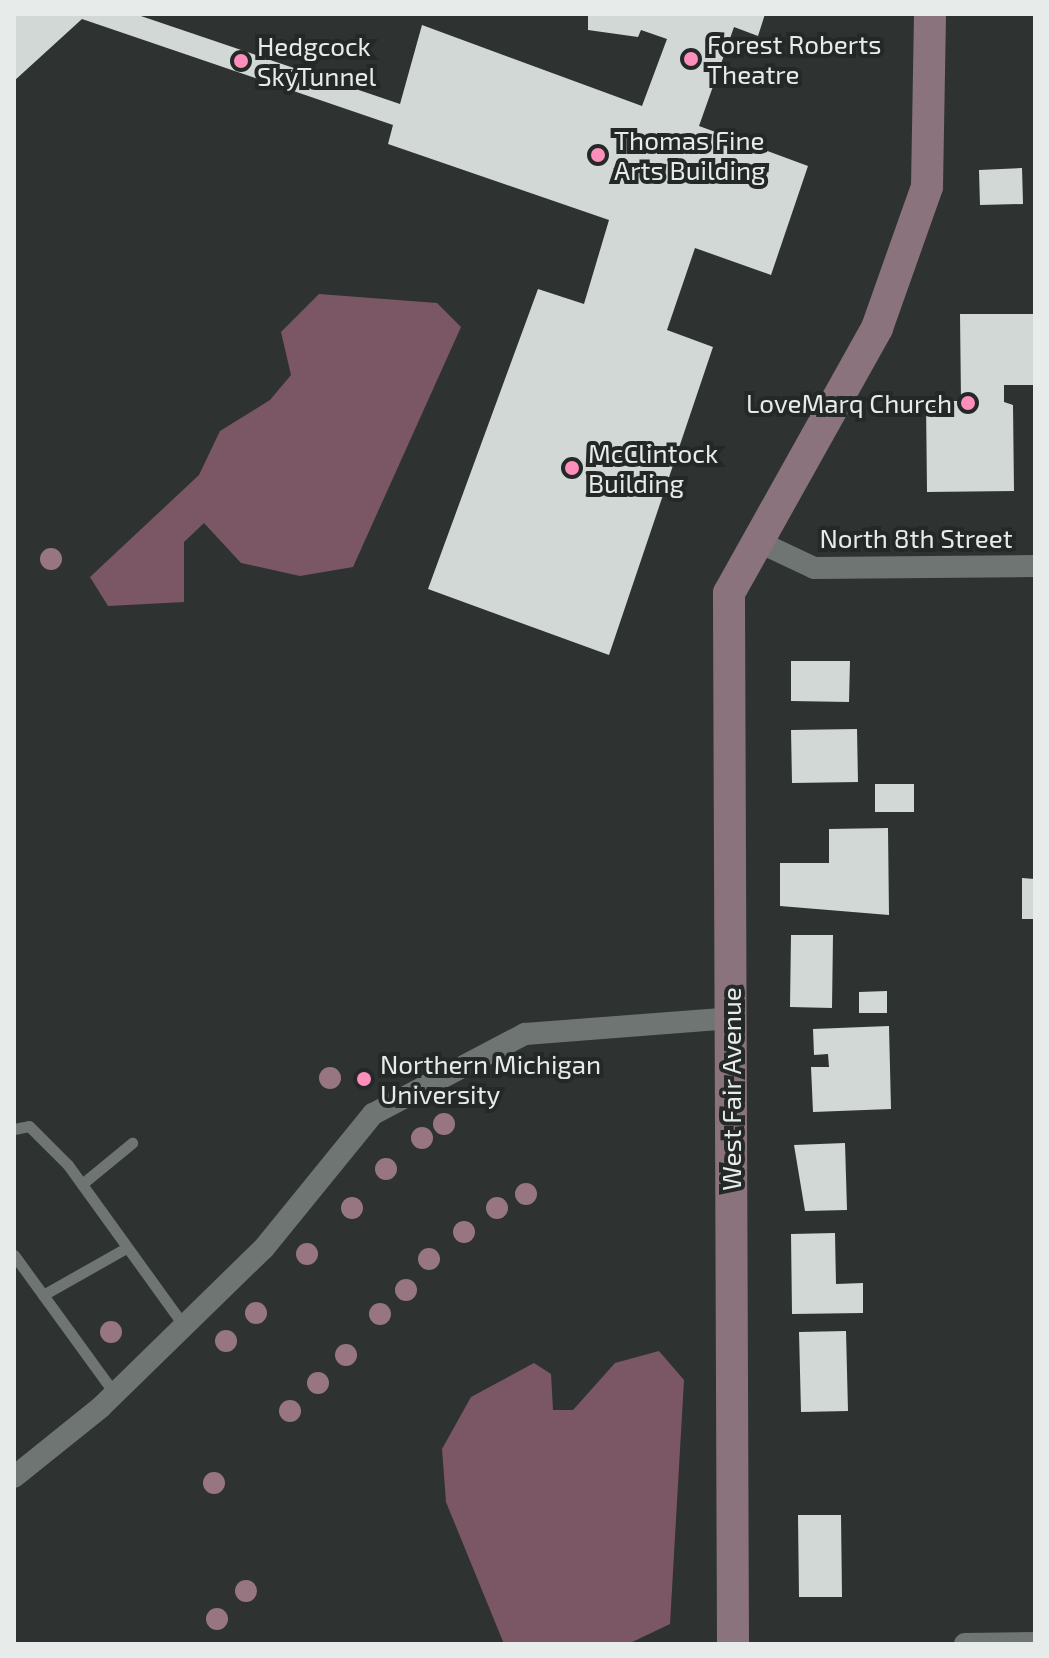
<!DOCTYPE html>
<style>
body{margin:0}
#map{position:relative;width:1049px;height:1658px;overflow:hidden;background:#2e3332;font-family:"Exo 2",sans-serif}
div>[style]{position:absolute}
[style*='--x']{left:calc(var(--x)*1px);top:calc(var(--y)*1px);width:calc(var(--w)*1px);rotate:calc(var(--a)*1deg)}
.forest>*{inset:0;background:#7b5664}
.building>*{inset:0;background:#d1d8d6}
.lane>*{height:11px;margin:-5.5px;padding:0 5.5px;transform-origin:5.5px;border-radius:5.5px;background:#6e7573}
.street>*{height:22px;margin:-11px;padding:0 11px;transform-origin:11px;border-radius:11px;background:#6e7573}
.secondary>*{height:32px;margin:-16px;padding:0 16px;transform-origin:16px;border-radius:16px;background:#8a737d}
.trees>*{width:22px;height:22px;margin:-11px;border-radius:50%;background:#977682}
.dots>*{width:22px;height:22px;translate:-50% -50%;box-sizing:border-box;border:4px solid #242928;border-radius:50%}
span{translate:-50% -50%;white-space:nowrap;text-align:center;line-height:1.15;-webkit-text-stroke:8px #242928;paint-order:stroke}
.poi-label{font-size:26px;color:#e7ebea}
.left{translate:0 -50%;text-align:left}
.right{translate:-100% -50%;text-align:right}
.street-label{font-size:26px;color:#e7ebea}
.frame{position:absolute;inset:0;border:16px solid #e7ebea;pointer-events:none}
</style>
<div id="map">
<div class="forest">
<div style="clip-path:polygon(319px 294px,437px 303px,461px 327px,353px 567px,300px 576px,241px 563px,204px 523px,184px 542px,184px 602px,108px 606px,90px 577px,199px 475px,220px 431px,270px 400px,291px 375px,281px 332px)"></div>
<div style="clip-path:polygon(659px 1351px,684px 1380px,670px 1624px,628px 1644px,504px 1644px,446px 1502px,442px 1449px,471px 1397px,534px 1363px,551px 1374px,553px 1410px,573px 1410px,615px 1363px)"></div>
</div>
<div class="building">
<div style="clip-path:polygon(14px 14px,135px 14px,400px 104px,422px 25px,642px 106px,667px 39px,641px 30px,638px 37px,588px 30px,588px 14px,765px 14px,758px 36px,734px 27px,699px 126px,808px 166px,771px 275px,695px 248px,667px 330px,713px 347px,609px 655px,428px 589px,538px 289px,584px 304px,609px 220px,388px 144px,393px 125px,82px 19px,14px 81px)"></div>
<div style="clip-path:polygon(1022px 168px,1023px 204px,980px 205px,979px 170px)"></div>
<div style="clip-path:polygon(960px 314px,1035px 314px,1035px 385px,1004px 385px,1004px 402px,1013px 405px,1014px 491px,927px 492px,926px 401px,961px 401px)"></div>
<div style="clip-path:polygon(791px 661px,850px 661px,849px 702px,791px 701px)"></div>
<div style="clip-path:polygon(857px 729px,858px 782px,792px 783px,791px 730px)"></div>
<div style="clip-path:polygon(875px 784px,914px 784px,914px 812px,875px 812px)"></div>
<div style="clip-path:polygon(888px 828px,889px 915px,780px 906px,780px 863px,829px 863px,829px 829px)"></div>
<div style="clip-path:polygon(1022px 878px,1035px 879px,1035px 919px,1022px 919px)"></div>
<div style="clip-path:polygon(791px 935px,833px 935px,832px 1008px,790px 1007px)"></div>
<div style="clip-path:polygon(887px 991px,887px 1013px,859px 1013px,859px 992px)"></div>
<div style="clip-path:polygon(889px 1026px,891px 1109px,813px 1112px,811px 1067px,829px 1067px,828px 1054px,814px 1055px,813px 1029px)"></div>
<div style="clip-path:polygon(845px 1143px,847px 1210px,805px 1211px,794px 1145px)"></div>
<div style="clip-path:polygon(835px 1233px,836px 1284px,863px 1283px,863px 1313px,792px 1314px,791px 1234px)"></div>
<div style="clip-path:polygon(846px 1331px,848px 1411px,801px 1412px,799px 1332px)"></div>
<div style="clip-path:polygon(798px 1515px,841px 1515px,842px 1597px,799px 1597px)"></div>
</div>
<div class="lane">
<div style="--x:14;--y:1129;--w:15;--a:-11"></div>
<div style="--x:29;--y:1126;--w:55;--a:45"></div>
<div style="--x:68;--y:1165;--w:200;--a:54.2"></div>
<div style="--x:82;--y:1184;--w:65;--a:-39.4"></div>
<div style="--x:14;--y:1255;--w:172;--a:54"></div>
<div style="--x:43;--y:1295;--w:95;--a:-29.5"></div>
</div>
<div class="street">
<div style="--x:757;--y:541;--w:63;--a:25.3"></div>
<div style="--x:814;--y:568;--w:221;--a:-0.5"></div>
<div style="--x:14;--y:1477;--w:112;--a:-38.8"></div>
<div style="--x:101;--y:1407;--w:228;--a:-44.3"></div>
<div style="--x:264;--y:1248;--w:173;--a:-50.9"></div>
<div style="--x:373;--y:1114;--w:172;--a:-27.8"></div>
<div style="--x:525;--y:1034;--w:207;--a:-4.4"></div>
<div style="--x:965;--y:1644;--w:70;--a:-0.8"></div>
</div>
<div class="secondary">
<div style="--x:733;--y:1644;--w:1051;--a:-90.22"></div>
<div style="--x:729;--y:593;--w:304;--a:-60.8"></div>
<div style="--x:877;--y:328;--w:150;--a:-70.5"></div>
<div style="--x:927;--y:187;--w:173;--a:-89"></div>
</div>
<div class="trees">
<div style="left:51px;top:559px"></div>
<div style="left:330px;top:1078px"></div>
<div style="left:444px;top:1124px"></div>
<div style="left:422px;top:1138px"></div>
<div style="left:386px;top:1169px"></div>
<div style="left:526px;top:1194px"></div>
<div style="left:352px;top:1208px"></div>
<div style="left:497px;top:1208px"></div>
<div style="left:464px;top:1232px"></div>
<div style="left:307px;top:1254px"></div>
<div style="left:429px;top:1259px"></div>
<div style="left:406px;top:1290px"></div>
<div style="left:256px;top:1313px"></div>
<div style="left:380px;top:1314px"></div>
<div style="left:111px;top:1332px"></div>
<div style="left:226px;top:1341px"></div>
<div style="left:346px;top:1355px"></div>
<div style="left:318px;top:1383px"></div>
<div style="left:290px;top:1411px"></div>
<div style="left:214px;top:1483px"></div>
<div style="left:246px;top:1591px"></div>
<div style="left:217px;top:1619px"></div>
</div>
<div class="dots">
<div style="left:691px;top:59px;background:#fe8ebb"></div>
<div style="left:241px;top:61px;background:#fe8ebb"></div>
<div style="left:598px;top:155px;background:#fe8ebb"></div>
<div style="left:968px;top:403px;background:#fe8ebb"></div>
<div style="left:572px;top:468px;background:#fe8ebb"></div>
<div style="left:364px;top:1079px;background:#fe8ebb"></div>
</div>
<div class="poi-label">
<span class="left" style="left:707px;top:59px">Forest Roberts<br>Theatre</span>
<span class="left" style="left:257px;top:61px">Hedgcock<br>SkyTunnel</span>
<span class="left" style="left:614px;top:155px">Thomas Fine<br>Arts Building</span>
<span class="right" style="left:952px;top:403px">LoveMarq Church</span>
<span class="left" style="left:588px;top:468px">McClintock<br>Building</span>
<span class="left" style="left:380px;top:1079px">Northern Michigan<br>University</span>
</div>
<div class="street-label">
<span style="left:916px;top:538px">North 8th Street</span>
<span style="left:731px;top:1089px;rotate:-90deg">West Fair Avenue</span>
</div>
<div class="frame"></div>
</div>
